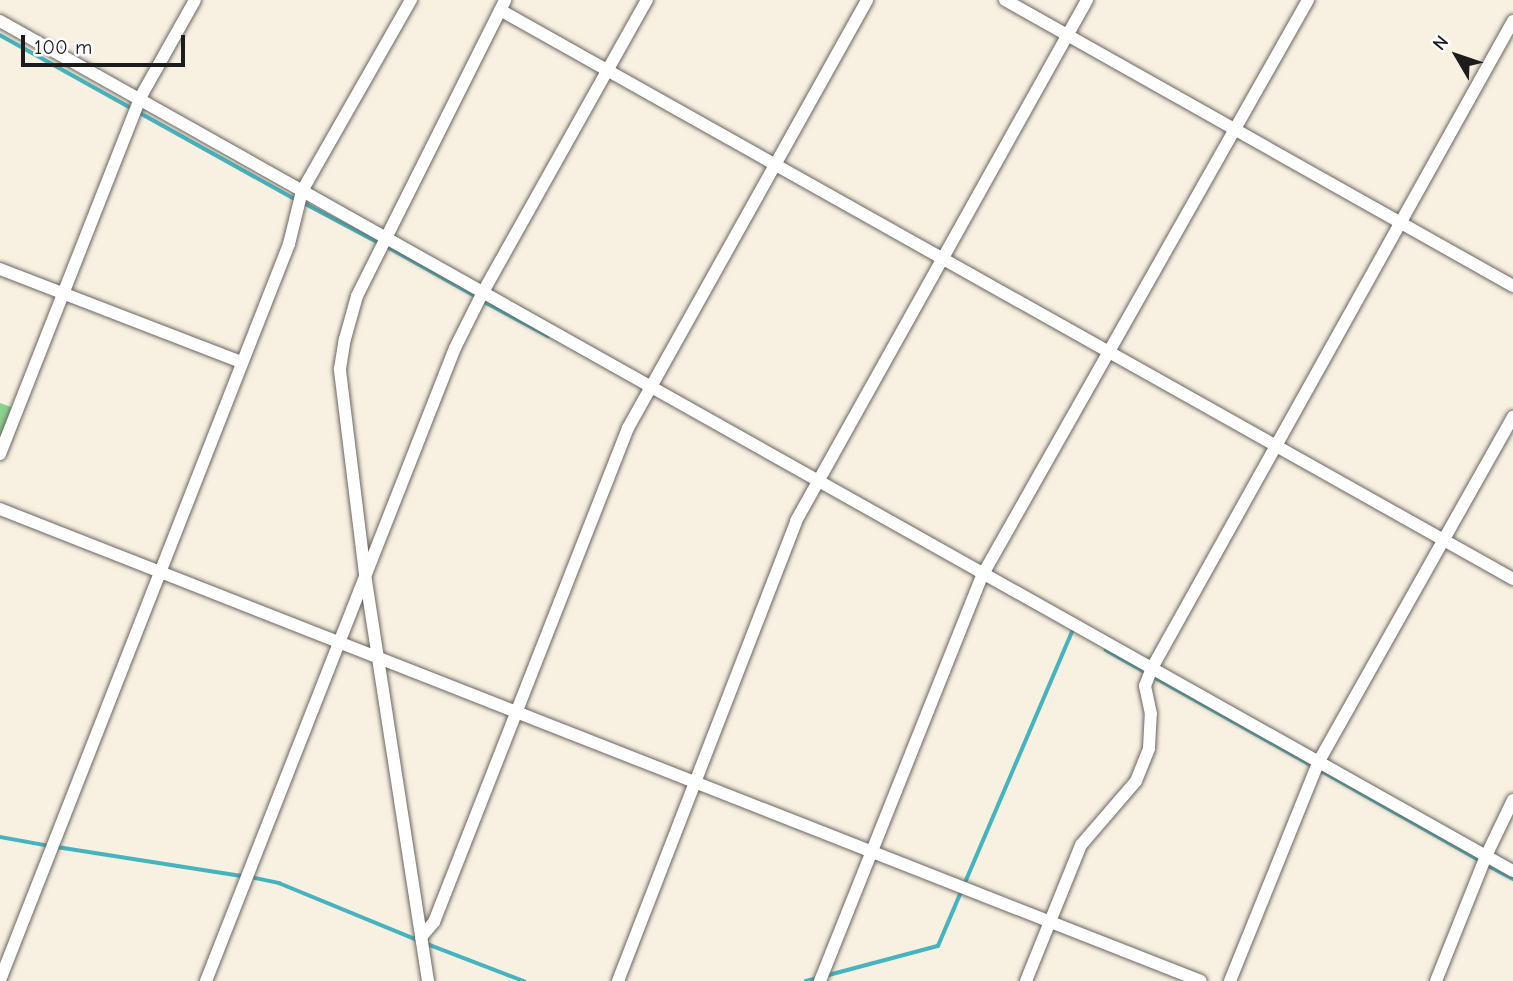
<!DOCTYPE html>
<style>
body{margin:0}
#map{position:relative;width:1513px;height:981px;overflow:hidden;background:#f8f0e0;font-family:"Comic Neue",sans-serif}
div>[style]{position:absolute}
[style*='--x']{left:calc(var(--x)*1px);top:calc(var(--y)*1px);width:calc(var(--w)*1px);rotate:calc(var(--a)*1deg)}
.green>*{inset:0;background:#8ad28d}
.stream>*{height:3.5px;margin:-1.75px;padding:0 1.75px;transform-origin:1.75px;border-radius:1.75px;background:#45b4be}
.roads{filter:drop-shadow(0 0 2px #696661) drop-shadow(0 0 2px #696661)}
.minor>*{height:12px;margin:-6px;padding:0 6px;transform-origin:6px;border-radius:6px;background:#fff}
span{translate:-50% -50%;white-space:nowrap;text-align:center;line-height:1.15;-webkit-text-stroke:7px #fff;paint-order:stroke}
.north{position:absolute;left:1422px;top:21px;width:70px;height:70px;-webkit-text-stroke:5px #fff;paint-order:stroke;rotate:309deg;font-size:19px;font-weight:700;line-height:28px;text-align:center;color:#1c1c1c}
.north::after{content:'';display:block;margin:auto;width:24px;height:32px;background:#1c1c1c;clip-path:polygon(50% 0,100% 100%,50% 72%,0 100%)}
.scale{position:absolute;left:21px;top:35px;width:164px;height:32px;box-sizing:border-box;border:4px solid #1c1c1c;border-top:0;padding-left:9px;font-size:21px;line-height:24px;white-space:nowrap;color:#1c1c1c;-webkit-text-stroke:5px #fff;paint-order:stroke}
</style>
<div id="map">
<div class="green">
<div style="clip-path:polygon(0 403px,14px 408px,0 443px)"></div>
</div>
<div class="stream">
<div style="--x:0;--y:35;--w:338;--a:29.1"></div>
<div style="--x:302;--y:202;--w:87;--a:28"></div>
<div style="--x:386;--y:246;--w:104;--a:29.3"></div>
<div style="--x:483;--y:301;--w:74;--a:28.3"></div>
<div style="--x:1106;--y:650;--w:237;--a:29.3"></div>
<div style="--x:1320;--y:770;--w:185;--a:29.5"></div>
<div style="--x:0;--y:837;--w:51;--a:10.2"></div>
<div style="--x:57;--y:847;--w:188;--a:8.9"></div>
<div style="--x:1487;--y:865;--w:30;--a:28"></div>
<div style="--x:251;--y:877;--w:29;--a:12"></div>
<div style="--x:279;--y:883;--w:149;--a:22.4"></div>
<div style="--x:427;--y:944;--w:104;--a:20.9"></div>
<div style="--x:825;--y:976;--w:117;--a:-14.9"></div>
<div style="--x:938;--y:946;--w:344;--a:-66.9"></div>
<div style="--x:806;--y:981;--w:12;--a:-14"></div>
</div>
<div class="roads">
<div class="minor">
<div style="--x:1005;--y:0;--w:583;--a:29.38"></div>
<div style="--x:500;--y:10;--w:1162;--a:29.32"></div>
<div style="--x:0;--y:21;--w:1735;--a:29.33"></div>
<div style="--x:0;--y:269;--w:258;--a:21.1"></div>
<div style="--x:0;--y:454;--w:383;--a:-68.5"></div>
<div style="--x:140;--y:98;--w:112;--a:-60.7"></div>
<div style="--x:0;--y:509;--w:1290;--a:21.46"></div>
<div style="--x:421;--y:937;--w:20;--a:-49"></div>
<div style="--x:434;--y:922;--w:531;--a:-68.56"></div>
<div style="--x:628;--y:428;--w:490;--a:-60.8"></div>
<div style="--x:0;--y:980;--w:791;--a:-68.56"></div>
<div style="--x:289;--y:244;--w:55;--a:-76.2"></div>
<div style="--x:302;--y:191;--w:220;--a:-60.3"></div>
<div style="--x:206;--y:981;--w:680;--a:-68.53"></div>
<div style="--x:455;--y:348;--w:63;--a:-63.4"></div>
<div style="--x:483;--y:292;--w:335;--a:-60.7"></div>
<div style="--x:428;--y:981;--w:412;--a:-98.8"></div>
<div style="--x:365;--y:574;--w:207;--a:-97"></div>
<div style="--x:340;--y:369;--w:30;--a:-81"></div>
<div style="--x:345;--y:339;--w:45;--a:-74.4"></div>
<div style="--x:357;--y:296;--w:331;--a:-63.4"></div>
<div style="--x:618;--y:981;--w:493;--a:-68.8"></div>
<div style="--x:796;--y:521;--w:597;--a:-60.81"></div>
<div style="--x:820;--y:981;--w:438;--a:-68.2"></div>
<div style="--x:983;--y:574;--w:660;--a:-60.48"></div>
<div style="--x:1026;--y:981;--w:147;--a:-68"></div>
<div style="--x:1081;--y:845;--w:84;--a:-49.3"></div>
<div style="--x:1136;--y:781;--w:35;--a:-68"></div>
<div style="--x:1149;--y:748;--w:34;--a:-87"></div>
<div style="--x:1151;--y:714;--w:29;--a:-102"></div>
<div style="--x:1145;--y:686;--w:19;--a:-69"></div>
<div style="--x:1152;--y:668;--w:741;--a:-60.84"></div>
<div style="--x:1230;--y:981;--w:237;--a:-68"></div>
<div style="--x:1319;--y:761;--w:395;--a:-60.6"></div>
<div style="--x:1436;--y:981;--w:135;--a:-68.2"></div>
<div style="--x:1486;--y:856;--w:62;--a:-64.3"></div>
</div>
</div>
<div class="north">N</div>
<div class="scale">100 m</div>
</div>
